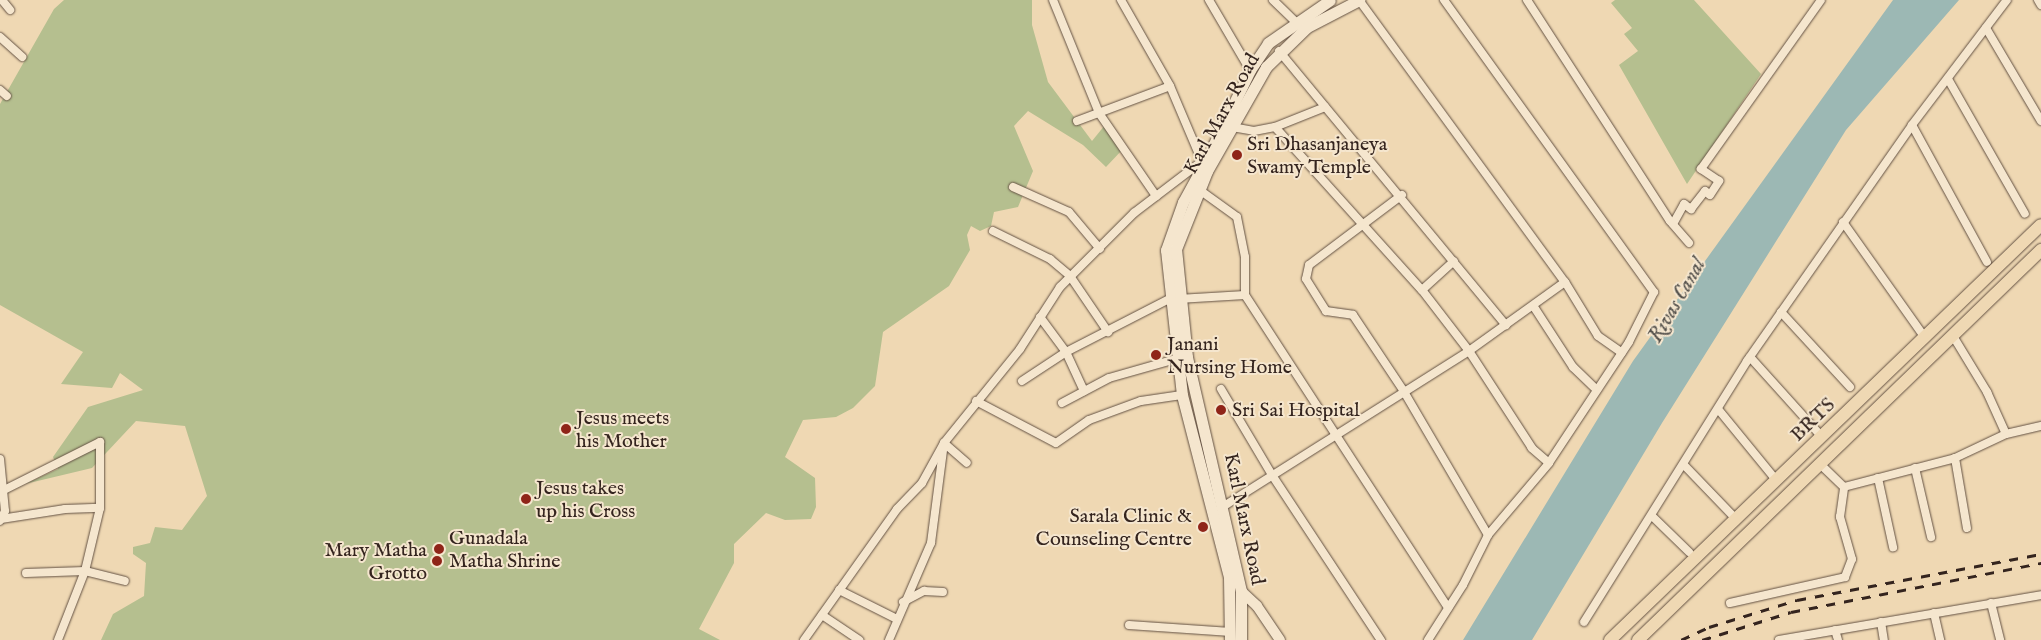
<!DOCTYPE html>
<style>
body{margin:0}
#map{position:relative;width:2041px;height:640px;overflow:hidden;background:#efd8b3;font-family:"IM FELL English",serif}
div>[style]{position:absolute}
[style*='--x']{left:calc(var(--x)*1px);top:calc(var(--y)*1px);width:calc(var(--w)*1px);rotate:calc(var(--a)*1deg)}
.green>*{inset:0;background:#b5bf8f}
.water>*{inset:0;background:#9cb8b4}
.roads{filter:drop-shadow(0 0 1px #635143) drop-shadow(0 0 1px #635143)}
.minor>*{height:8px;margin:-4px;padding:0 4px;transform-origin:4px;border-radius:4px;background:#f5e6ce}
.tertiary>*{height:10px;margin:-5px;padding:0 5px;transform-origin:5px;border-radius:5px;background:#f5e6ce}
.secondary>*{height:11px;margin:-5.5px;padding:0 5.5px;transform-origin:5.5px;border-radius:5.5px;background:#f5e6ce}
.primary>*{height:12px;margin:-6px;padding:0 6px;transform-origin:6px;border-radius:6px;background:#efd8b3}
.rail>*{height:2.5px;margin-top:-1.25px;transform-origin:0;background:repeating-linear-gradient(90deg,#34241e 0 9px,transparent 0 18px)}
.dots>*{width:14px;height:14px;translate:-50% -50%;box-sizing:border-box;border:2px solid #f5e6ce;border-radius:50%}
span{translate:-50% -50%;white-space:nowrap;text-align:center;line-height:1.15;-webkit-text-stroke:4px #f5e6ce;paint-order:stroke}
.street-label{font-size:20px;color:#34241e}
.poi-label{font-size:20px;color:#34241e}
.left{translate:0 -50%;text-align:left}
.right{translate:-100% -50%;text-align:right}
.water-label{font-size:21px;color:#53504b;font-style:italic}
</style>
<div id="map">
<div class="green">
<div style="clip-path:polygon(64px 0,1032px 0,1032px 25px,1048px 82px,1092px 141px,1105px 125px,1123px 149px,1106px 167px,1083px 145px,1028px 111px,1014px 126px,1033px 171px,1018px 207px,994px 212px,991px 226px,980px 231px,971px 226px,967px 235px,970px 250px,949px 286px,883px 332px,875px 386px,853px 408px,836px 417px,803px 420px,785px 457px,815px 478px,816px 507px,811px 519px,785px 520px,766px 513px,734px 544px,734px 563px,699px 629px,720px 640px,101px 640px,113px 614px,144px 596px,146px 563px,133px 554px,133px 547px,150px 543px,155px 527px,182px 530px,207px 496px,185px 426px,136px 421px,92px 468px,25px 484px,58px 469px,53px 457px,88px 407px,143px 390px,120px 373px,112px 388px,61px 384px,83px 352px,0 305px,0 104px,54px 9px)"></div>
<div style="clip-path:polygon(1615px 0,1694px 0,1761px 74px,1687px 184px,1619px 65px,1638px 51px,1624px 34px,1632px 28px,1611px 3px)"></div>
</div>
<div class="water">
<div style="clip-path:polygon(1893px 0,1959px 0,1846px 130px,1662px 423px,1532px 640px,1463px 640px,1633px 361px)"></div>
</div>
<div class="roads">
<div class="minor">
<div style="--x:2;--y:0;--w:13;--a:51"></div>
<div style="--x:1053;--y:0;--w:122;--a:67.8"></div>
<div style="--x:1099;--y:113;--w:101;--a:55.5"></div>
<div style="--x:1121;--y:0;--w:99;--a:60.3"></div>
<div style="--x:1170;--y:86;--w:79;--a:67"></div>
<div style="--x:1209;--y:0;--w:81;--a:59.6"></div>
<div style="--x:1273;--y:0;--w:30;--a:44"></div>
<div style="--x:1359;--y:0;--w:349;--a:53.9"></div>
<div style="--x:1565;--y:282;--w:63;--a:58.6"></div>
<div style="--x:1598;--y:336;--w:29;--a:35"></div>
<div style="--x:1444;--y:0;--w:360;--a:54.3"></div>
<div style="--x:1654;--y:292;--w:56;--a:116.6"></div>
<div style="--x:1629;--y:342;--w:145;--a:123.5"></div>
<div style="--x:1527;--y:0;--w:263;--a:57.1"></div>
<div style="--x:1670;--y:221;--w:29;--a:49"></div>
<div style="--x:2038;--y:0;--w:6;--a:59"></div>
<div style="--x:1986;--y:28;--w:108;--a:59.4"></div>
<div style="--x:0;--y:37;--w:30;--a:42"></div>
<div style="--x:1279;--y:51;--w:356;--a:50.4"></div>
<div style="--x:1948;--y:79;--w:155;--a:60.3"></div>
<div style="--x:0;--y:90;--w:9;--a:41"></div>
<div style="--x:1077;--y:121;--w:99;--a:-20.6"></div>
<div style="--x:1912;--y:125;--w:156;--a:61.3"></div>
<div style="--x:1232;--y:127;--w:22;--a:10"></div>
<div style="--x:1254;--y:131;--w:21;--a:-11"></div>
<div style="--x:1275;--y:127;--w:54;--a:-21.8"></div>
<div style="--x:1275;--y:127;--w:219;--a:48"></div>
<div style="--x:1013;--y:187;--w:61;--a:24.1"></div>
<div style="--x:1069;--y:212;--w:48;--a:50"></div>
<div style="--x:1201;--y:191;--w:44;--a:35.8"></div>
<div style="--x:1237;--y:217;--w:41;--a:78.7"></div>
<div style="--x:1245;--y:257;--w:38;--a:90"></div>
<div style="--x:1245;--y:295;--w:373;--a:57"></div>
<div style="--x:1402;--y:195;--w:116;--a:143"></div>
<div style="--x:1309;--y:265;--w:14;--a:102"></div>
<div style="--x:1306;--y:279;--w:38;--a:58"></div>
<div style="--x:1326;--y:311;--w:27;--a:8"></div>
<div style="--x:1353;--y:315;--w:90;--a:56.3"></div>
<div style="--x:1403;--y:390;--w:168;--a:59.6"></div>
<div style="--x:1843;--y:222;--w:142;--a:54.7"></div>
<div style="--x:1673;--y:224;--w:23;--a:-61"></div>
<div style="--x:1684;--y:204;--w:9;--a:36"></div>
<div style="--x:1691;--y:209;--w:23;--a:-52"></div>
<div style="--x:1705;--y:191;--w:6;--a:39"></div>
<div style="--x:1710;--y:195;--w:17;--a:-57"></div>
<div style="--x:1719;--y:181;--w:22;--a:-146"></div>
<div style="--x:1701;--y:169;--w:207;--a:-54.6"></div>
<div style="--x:993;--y:231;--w:64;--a:26.2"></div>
<div style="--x:1050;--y:259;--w:26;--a:40"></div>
<div style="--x:1070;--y:276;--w:68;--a:55.8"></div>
<div style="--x:1178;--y:299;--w:67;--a:-3.4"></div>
<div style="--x:1534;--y:307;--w:72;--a:57"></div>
<div style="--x:1573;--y:367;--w:33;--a:44"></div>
<div style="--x:1781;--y:312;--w:102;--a:47.4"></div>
<div style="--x:1040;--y:317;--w:44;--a:53.4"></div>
<div style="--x:1066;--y:352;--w:43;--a:65.2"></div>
<div style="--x:1953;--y:336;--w:66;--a:58.7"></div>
<div style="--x:1987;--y:392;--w:46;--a:65.7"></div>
<div style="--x:1750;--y:357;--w:108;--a:48"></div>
<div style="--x:1022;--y:381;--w:53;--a:-33.4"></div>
<div style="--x:1066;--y:352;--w:116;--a:-27.2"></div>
<div style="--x:1221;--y:389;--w:100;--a:59.3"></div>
<div style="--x:1272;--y:475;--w:198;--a:56.6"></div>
<div style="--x:976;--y:401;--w:90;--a:27.7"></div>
<div style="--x:1056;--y:443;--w:40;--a:-34.9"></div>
<div style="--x:1089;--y:420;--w:55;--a:-20.1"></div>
<div style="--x:1141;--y:401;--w:41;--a:-8.3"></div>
<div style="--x:1062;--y:403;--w:53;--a:-28"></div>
<div style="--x:1109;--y:378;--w:70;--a:-15.8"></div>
<div style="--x:1718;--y:409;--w:93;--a:50.7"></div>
<div style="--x:1955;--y:458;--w:71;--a:80.3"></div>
<div style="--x:0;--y:459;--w:52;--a:84.5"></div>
<div style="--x:5;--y:511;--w:11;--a:117"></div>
<div style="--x:1820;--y:464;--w:33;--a:44"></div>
<div style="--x:1844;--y:487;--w:115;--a:-14.6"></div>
<div style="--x:1955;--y:458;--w:56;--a:-25.2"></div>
<div style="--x:2006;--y:434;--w:36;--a:-13"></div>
<div style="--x:1684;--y:465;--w:76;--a:46.1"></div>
<div style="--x:1915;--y:468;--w:71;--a:76.9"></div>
<div style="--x:1878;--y:478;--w:71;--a:77.7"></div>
<div style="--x:0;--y:492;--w:112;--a:-26.6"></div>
<div style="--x:100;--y:442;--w:66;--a:90"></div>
<div style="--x:100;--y:508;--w:65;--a:103.4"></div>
<div style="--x:85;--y:571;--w:74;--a:111.4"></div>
<div style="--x:1224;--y:506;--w:290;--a:-32.3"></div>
<div style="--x:1469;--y:351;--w:118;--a:-35.7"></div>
<div style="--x:1652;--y:516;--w:52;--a:44.2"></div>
<div style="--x:1;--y:519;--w:65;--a:-8.9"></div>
<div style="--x:65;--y:509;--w:35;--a:-2"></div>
<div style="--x:26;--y:573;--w:59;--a:-1.9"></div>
<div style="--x:85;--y:571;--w:41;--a:14"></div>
<div style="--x:839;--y:590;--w:65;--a:26.6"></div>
<div style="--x:903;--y:602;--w:24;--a:-28"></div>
<div style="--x:924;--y:591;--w:19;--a:3"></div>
<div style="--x:1730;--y:603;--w:118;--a:-12.7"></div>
<div style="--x:1845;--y:577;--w:19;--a:-69"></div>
<div style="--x:1852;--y:559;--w:44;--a:-105.9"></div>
<div style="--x:1840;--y:517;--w:30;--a:-82"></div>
<div style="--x:1991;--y:603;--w:38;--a:76"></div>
<div style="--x:1934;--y:613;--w:28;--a:77"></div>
<div style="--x:822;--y:615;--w:45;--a:34"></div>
<div style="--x:1584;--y:622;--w:308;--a:-58"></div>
<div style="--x:1747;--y:361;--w:288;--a:-55"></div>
<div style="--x:1912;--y:125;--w:157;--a:-52.8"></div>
<div style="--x:1881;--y:622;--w:18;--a:81"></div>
<div style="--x:1129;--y:625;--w:102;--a:3.9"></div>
<div style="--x:1835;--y:630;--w:10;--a:73"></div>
<div style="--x:804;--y:640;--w:161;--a:-54.6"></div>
<div style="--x:897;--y:509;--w:36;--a:-46"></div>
<div style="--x:922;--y:483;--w:46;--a:-61.2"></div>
<div style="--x:944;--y:443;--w:121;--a:-51"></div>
<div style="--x:1020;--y:349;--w:74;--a:-57.2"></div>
<div style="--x:1060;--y:287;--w:105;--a:-45"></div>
<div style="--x:1134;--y:213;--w:106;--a:-37.3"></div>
<div style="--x:889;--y:640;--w:106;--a:-66.6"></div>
<div style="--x:931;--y:543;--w:101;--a:-82.6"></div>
<div style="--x:944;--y:443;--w:30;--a:41"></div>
<div style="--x:1428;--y:640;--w:65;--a:-57.5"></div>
<div style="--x:1463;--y:585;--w:56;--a:-63.4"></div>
<div style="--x:1488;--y:535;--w:94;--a:-49.7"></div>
<div style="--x:1549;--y:463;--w:23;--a:-139"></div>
<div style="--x:1532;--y:448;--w:116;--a:-123"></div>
<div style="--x:1469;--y:351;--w:77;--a:-127.6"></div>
<div style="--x:1422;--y:290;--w:43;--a:-42.2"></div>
<div style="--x:1779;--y:640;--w:266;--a:-9.7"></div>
</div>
<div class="tertiary">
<div style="--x:1241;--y:591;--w:22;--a:43"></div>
<div style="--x:1257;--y:606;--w:41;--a:55.9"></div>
</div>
<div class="secondary">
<div style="--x:1212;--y:148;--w:87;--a:-64"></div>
<div style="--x:1250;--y:70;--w:32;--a:-56"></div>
<div style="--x:1268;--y:43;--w:75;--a:-34.7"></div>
<div style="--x:1205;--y:162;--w:46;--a:118.8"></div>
<div style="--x:1183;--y:202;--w:51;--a:109.5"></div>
<div style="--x:1166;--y:250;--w:146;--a:83.7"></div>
<div style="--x:1182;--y:395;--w:188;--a:75.5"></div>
<div style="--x:1229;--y:577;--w:63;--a:89.1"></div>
<div style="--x:1241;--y:640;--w:49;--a:-90"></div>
<div style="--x:1241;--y:591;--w:240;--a:-103"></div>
<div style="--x:1187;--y:357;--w:109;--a:-95.8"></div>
<div style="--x:1176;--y:249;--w:84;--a:-68.3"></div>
<div style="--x:1207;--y:171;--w:120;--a:-60.4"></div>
<div style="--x:1266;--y:67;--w:57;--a:-44.3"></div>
<div style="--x:1307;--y:27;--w:59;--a:-27.4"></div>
</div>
<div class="primary">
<div style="--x:1610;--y:640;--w:598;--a:-43.92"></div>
<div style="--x:1638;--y:640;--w:561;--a:-44.06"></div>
</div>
</div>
<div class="rail">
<div style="--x:1681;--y:640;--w:31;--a:-25"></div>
<div style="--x:1709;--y:627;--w:92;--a:-17.1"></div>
<div style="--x:1797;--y:600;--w:248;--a:-10.7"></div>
<div style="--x:1702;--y:640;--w:93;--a:-17.5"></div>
<div style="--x:1791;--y:612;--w:255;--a:-11.1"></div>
</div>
<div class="dots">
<div style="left:1237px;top:155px;background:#8f2418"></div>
<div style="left:1156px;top:355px;background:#8f2418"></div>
<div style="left:1221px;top:410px;background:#8f2418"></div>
<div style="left:566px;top:429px;background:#8f2418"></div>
<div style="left:526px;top:499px;background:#8f2418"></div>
<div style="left:1203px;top:527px;background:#8f2418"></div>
<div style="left:439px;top:549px;background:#8f2418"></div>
<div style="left:437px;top:561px;background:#8f2418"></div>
</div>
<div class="street-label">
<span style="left:1222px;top:114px;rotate:-61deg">Karl Marx Road</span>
<span style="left:1813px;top:420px;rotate:-44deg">BRTS</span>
<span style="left:1244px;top:519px;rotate:78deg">Karl Marx Road</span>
</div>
<div class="poi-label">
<span class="left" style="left:1247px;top:156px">Sri Dhasanjaneya<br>Swamy Temple</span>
<span class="left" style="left:1167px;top:356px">Janani<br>Nursing Home</span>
<span class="left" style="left:1232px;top:410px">Sri Sai Hospital</span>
<span class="left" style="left:576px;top:430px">Jesus meets<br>his Mother</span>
<span class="left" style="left:536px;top:500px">Jesus takes<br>up his Cross</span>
<span class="right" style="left:1192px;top:528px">Sarala Clinic &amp;<br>Counseling Centre</span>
<span class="left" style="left:449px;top:550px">Gunadala<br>Matha Shrine</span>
<span class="right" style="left:427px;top:562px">Mary Matha<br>Grotto</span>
</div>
<div class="water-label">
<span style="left:1678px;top:301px;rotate:-60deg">Rivas Canal</span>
</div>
</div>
